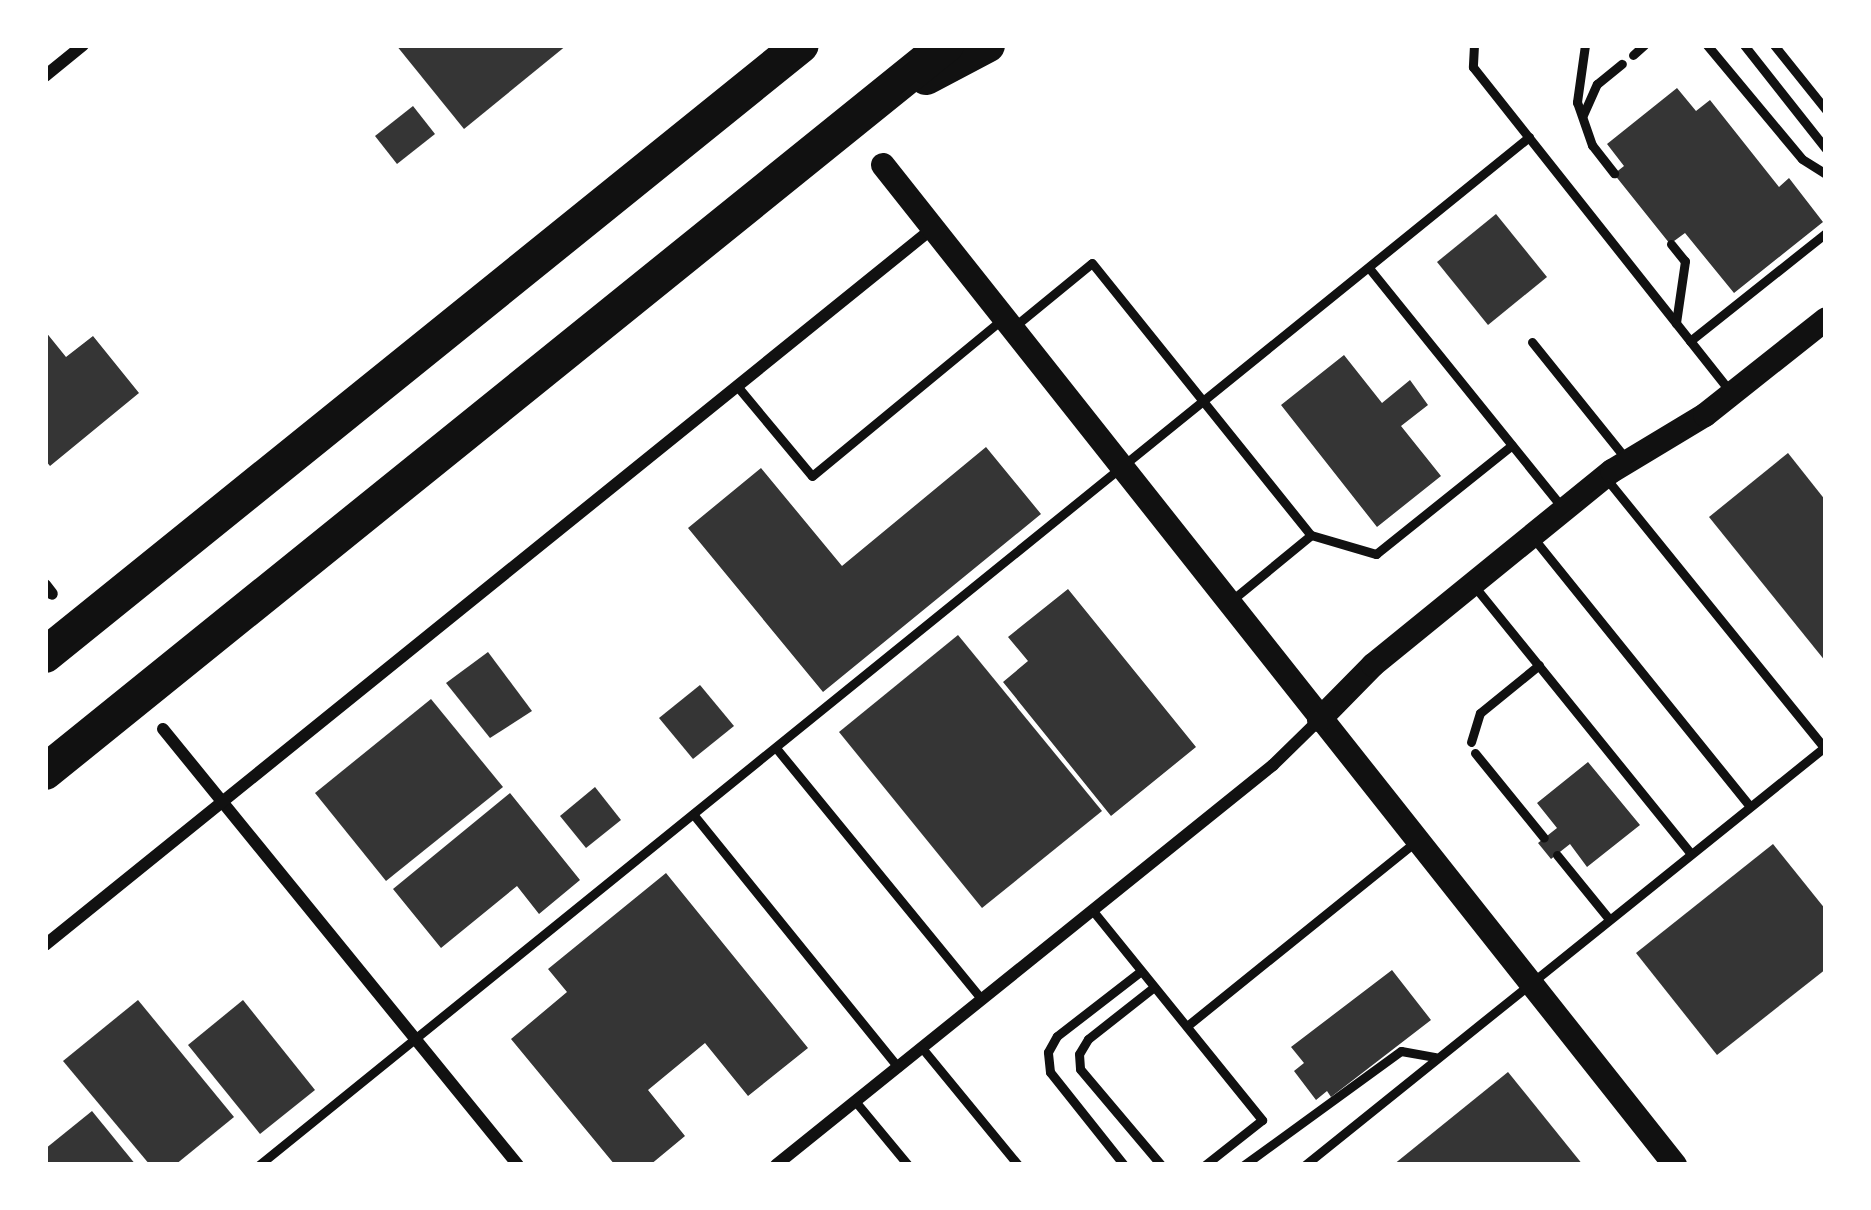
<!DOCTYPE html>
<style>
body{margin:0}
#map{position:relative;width:1871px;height:1210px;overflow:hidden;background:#fff;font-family:"Varela Round",sans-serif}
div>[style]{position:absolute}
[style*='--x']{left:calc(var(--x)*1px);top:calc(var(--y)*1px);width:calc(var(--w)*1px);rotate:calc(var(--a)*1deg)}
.building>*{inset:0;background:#353535}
.service>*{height:9px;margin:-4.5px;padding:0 4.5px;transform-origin:4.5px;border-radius:4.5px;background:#111}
.minor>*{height:12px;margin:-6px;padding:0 6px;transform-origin:6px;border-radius:6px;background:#111}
.secondary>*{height:24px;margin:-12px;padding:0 12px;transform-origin:12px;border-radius:12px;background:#111}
.motorway>*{height:36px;margin:-18px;padding:0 18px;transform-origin:18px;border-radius:18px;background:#111}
span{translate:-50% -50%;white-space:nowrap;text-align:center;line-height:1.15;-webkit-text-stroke:9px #fff;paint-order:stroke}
.frame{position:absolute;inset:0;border:48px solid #fff;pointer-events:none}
</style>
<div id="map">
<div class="building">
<div style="clip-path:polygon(396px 45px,567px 45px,464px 129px)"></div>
<div style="clip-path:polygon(1677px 88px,1696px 111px,1710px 100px,1779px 187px,1789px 178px,1823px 222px,1734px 293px,1685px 233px,1670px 244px,1614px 174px,1624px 166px,1607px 144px)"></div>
<div style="clip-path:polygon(413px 106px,435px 134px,397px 164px,375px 136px)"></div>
<div style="clip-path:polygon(1496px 214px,1547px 277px,1488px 325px,1437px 262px)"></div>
<div style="clip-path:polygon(45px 331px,66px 357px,93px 336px,139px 393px,50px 466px,45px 460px)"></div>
<div style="clip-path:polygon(1344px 355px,1382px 403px,1410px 380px,1428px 405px,1401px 426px,1441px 476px,1377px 527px,1281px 405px)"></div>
<div style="clip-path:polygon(986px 447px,1041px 514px,823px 692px,688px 528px,761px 468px,842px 566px)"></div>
<div style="clip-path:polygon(1788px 453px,1826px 501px,1826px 662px,1709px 517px)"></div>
<div style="clip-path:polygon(1068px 589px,1196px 747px,1111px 816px,1003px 682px,1028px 661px,1008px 637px)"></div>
<div style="clip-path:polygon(958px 635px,1102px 811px,982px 908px,839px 732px)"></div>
<div style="clip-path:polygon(488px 652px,532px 711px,490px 738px,446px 683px)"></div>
<div style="clip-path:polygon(700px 685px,734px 726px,693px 759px,659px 718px)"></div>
<div style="clip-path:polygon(431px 699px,503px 787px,386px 881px,315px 793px)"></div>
<div style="clip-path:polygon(1588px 762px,1640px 825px,1587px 867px,1570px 844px,1551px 859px,1538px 843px,1557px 828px,1537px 803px)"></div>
<div style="clip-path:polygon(595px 787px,621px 820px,586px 848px,560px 816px)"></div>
<div style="clip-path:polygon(510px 793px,580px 880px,539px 914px,517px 886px,441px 948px,393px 889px)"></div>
<div style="clip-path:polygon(1773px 844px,1826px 910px,1826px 969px,1717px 1055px,1636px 953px)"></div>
<div style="clip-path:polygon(666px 873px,808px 1048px,748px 1096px,705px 1043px,648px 1090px,685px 1136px,650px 1165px,615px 1165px,511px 1039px,567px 992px,548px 969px)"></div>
<div style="clip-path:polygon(1392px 970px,1431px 1020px,1331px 1097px,1327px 1091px,1316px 1100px,1294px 1071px,1304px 1063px,1291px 1047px)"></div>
<div style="clip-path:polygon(138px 1000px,234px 1117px,175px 1165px,150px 1165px,63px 1061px)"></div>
<div style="clip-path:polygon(243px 1000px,315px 1090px,260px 1134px,188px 1045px)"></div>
<div style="clip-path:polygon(1508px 1072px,1583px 1165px,1393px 1165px)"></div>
<div style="clip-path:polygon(92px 1111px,136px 1165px,45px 1165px,45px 1149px)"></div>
</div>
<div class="service">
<div style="--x:1474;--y:45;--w:22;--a:93"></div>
<div style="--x:1473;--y:67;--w:412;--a:51.6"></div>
<div style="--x:1585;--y:45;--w:58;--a:98"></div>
<div style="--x:1577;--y:102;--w:46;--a:70.8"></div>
<div style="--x:1592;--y:145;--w:36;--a:52"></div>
<div style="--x:1707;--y:45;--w:148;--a:50.2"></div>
<div style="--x:1802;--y:159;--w:28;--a:32"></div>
<div style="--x:1744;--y:45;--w:132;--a:51.7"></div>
<div style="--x:1774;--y:45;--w:83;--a:51.3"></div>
<div style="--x:1633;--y:55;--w:15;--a:-42"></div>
<div style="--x:1583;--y:115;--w:34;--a:-66"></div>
<div style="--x:1597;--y:84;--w:32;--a:-39"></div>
<div style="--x:1671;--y:244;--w:22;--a:51"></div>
<div style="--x:1685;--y:261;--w:63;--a:98.3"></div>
<div style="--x:1369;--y:268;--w:306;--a:51.1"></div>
<div style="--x:1015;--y:326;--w:99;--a:-39.3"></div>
<div style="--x:1092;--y:263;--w:349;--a:51.2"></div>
<div style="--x:1311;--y:535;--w:68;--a:16.3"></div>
<div style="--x:1376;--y:554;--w:174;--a:-38.7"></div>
<div style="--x:1690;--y:341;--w:174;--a:-38.5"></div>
<div style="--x:1532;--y:342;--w:150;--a:51.2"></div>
<div style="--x:737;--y:386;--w:117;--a:50.2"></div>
<div style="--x:812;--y:476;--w:249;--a:-39.5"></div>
<div style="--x:1605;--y:477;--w:348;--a:51"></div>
<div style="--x:1535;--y:540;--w:342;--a:51.1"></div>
<div style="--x:1475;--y:587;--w:343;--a:51"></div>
<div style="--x:1232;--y:600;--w:102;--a:-39.4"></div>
<div style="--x:1471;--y:742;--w:30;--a:-73"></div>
<div style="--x:1480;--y:713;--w:76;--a:-39.1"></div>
<div style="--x:776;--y:748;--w:325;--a:50.7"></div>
<div style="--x:1475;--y:753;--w:109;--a:50.9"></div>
<div style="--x:693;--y:814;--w:326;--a:51"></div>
<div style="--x:1557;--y:855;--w:82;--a:50.9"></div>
<div style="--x:1093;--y:911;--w:269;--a:51"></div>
<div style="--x:1262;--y:1120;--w:73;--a:141.7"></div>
<div style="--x:1154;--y:987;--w:84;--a:141.8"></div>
<div style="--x:1088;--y:1039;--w:17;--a:121"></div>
<div style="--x:1079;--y:1054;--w:15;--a:86"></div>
<div style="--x:1080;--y:1069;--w:126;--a:49.8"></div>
<div style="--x:1187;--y:1026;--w:294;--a:-38.9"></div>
<div style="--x:922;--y:1048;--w:151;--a:50.6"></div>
<div style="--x:855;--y:1101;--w:83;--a:50.4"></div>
<div style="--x:259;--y:1165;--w:1634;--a:-38.99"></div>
<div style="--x:1124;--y:1165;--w:119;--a:-128.5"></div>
<div style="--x:1050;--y:1072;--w:20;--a:-96"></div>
<div style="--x:1048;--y:1052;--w:18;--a:-61"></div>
<div style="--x:1057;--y:1036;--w:106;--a:-37.7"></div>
<div style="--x:1244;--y:1165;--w:194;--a:-36"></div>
<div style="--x:1401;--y:1051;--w:35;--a:10"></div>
<div style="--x:1305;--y:1165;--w:669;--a:-38.81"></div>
</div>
<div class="minor">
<div style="--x:45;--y:76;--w:49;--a:-39.2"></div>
<div style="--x:45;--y:585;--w:11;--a:52"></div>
<div style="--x:163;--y:729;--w:562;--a:50.85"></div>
<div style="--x:45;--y:945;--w:1141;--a:-38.92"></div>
<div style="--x:776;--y:1165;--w:638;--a:-38.83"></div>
<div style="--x:1273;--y:765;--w:64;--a:-44.4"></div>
</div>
<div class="secondary">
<div style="--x:883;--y:165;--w:1276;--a:51.62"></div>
<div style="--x:1319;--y:720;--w:77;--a:-45.5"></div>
<div style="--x:1373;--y:665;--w:308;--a:-39.1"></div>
<div style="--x:1612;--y:471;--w:109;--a:-31.1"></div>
<div style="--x:1705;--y:415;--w:154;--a:-38.4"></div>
</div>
<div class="motorway">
<div style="--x:926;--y:77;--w:69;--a:-27.7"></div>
<div style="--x:45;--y:655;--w:971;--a:-38.9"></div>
<div style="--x:45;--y:772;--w:1158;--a:-38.9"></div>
</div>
<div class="frame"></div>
</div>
